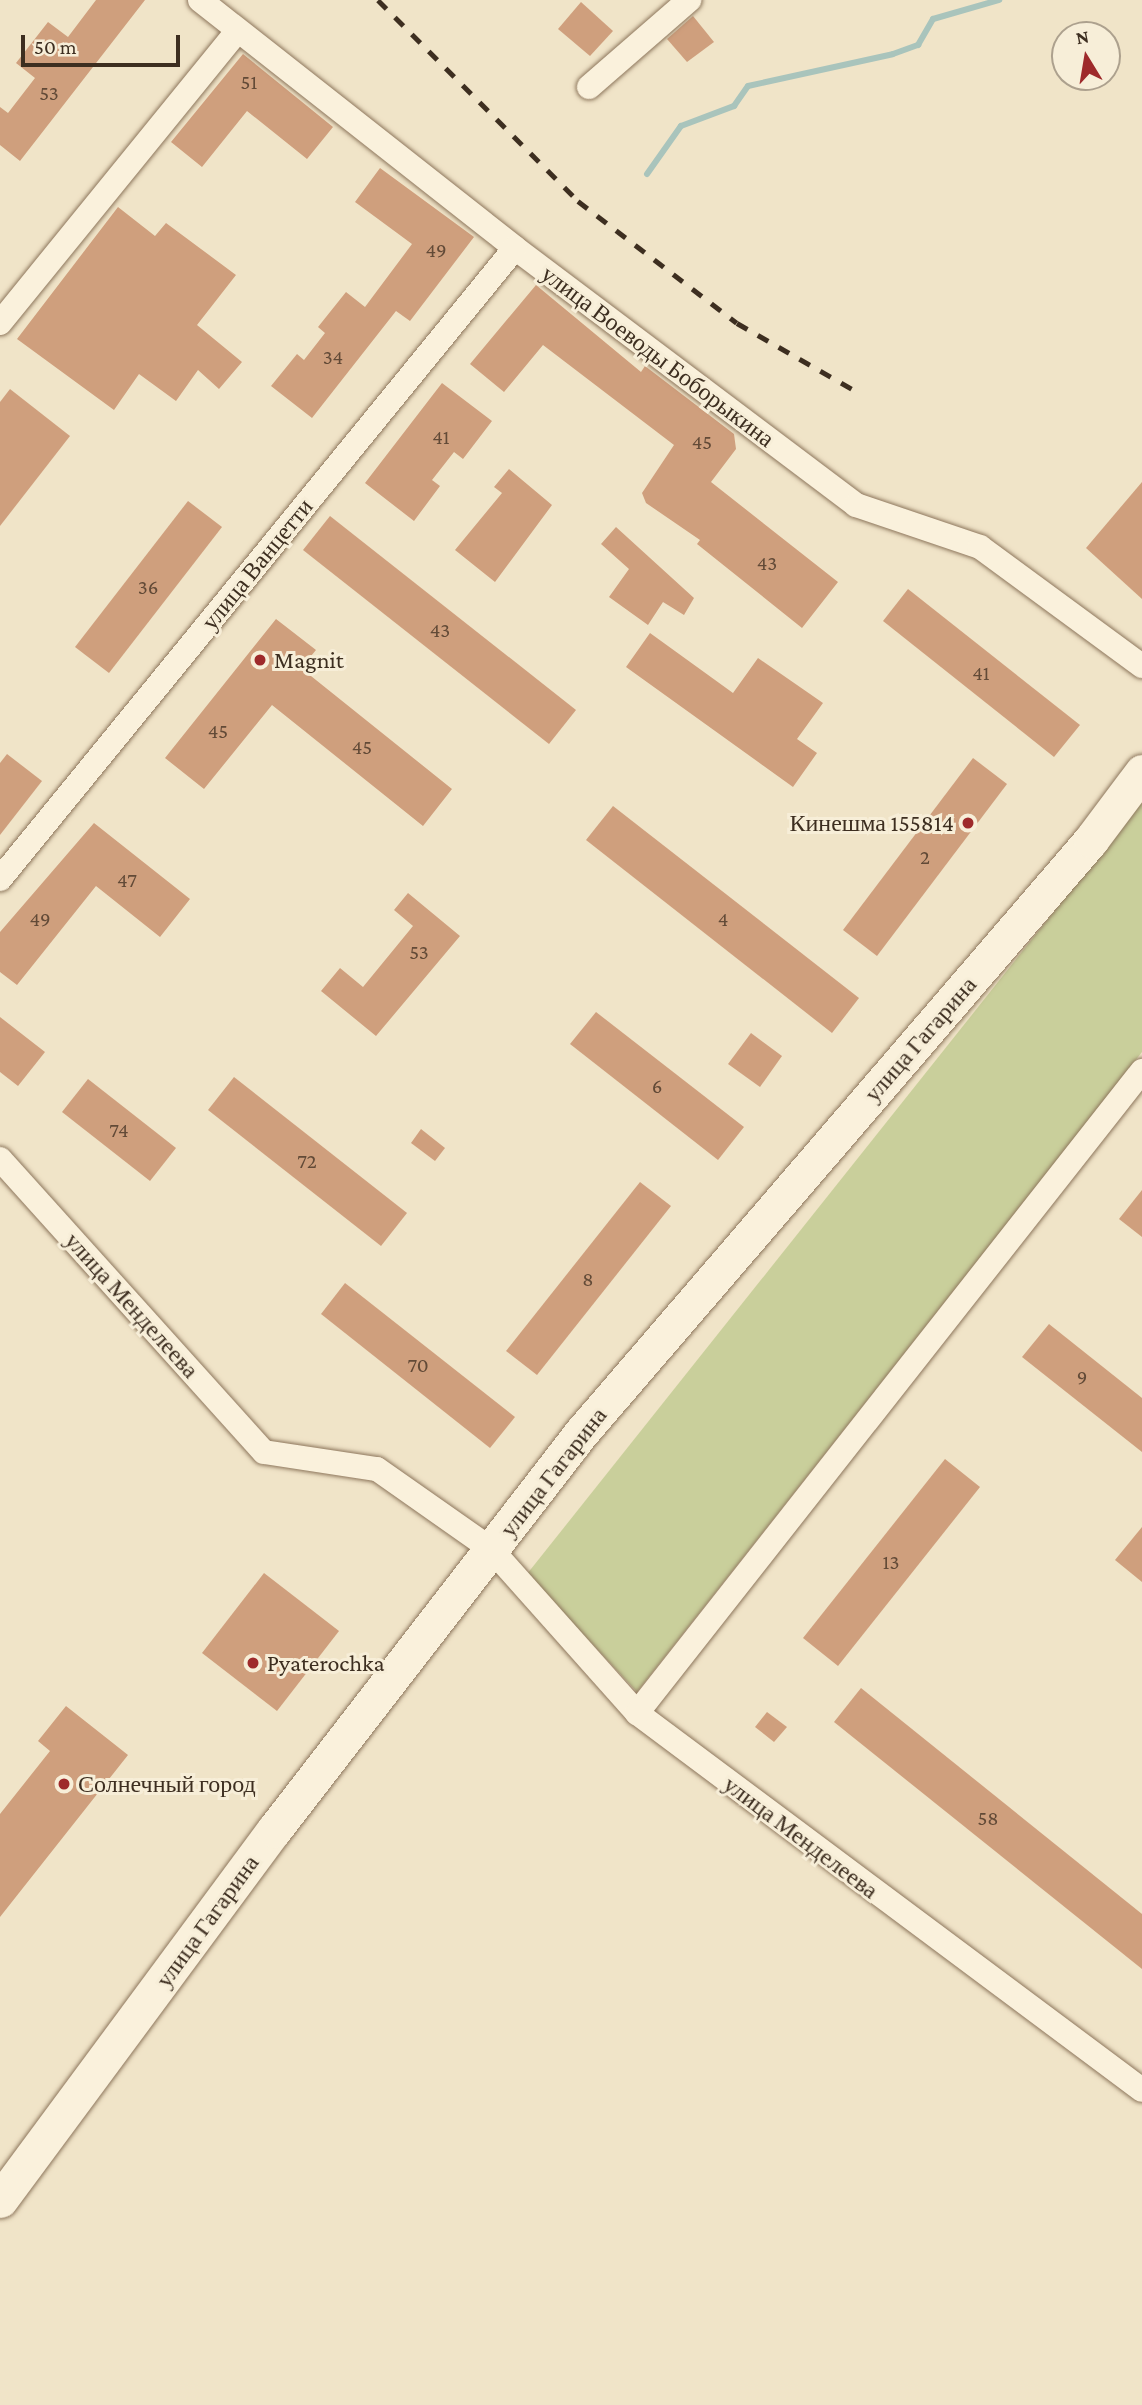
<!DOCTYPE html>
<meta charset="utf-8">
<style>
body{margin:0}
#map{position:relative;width:1142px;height:2405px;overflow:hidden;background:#f0e4c8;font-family:"Crimson Pro",serif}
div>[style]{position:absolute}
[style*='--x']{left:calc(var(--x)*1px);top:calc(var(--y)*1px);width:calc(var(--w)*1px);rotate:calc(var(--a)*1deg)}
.green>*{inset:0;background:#c9cf9b}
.stream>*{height:6px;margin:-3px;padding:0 3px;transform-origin:3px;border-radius:3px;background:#a9c4bc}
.building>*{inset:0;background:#cf9f7d}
.roads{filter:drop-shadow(0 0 2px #8d765c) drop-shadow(0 0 2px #8d765c)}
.street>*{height:24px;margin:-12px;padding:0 12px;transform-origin:12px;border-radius:12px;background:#faf1dc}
.secondary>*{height:35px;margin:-17.5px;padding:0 17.5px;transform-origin:17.5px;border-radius:17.5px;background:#faf1dc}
.rail>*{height:5px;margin-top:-2.5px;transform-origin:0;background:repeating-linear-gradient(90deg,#3d2e20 0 12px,transparent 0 24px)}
.dots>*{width:19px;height:19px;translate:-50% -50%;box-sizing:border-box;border:4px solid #f7eed8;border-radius:50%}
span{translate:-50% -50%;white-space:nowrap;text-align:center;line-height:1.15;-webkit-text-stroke:6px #f7eed8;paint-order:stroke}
.number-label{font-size:21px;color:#624a37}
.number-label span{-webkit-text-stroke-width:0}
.street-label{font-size:24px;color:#3d2e20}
.poi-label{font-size:24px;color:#3d2e20}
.left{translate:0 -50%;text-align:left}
.right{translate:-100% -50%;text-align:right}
.north{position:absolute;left:1051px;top:21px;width:70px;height:70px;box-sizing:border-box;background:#f7eed8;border:2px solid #ada18e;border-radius:50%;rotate:349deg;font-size:19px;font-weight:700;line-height:28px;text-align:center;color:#3d2e20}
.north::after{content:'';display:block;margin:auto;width:24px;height:32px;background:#9e2a2b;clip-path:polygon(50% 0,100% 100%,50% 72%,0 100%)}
.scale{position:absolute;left:21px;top:35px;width:159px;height:32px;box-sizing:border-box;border:4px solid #3d2e20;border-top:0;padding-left:9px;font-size:21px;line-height:24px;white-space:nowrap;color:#3d2e20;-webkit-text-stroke:5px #f7eed8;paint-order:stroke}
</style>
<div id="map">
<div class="green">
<div style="clip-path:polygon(1142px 801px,1142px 1052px,637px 1692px,527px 1574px)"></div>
</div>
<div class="stream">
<div style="--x:647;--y:174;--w:59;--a:-54.7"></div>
<div style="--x:681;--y:126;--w:57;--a:-20.7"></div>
<div style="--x:734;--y:106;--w:24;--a:-55"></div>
<div style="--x:748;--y:86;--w:148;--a:-12.4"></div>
<div style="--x:893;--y:54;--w:27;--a:-20"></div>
<div style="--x:918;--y:45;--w:30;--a:-60"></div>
<div style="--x:933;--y:19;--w:69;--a:-16.1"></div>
</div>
<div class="building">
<div style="clip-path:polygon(96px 0,145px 0,20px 161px,0 145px,0 107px,8px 113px,35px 78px,16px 63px,48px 22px,68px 37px)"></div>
<div style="clip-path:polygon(581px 2px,613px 31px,590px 56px,558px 29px)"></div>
<div style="clip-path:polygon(693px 16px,714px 42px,687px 62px,667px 39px)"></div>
<div style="clip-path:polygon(243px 54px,333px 127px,307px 159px,247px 111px,202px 167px,171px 142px)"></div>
<div style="clip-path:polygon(380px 168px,474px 237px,410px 321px,396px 311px,312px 418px,271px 386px,297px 354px,304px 360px,325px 333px,318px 327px,346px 292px,365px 307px,412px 244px,355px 202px)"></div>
<div style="clip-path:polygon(118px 207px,155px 236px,166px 223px,236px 275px,197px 325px,242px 362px,219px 389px,198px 370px,176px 401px,139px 374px,114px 410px,17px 339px)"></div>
<div style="clip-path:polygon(536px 285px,641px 372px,645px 366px,734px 434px,736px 449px,711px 482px,838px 582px,802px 628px,697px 544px,700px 540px,646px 503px,642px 493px,674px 445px,543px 345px,504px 392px,470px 364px)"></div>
<div style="clip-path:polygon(442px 383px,492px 421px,463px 459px,454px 452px,432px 480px,440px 486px,414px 521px,365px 483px)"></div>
<div style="clip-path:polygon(10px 389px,70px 436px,0 526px,0 402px)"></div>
<div style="clip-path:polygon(509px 469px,552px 505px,495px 582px,455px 550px,502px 493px,494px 487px)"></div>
<div style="clip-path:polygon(1142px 482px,1142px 599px,1086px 548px)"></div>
<div style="clip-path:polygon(188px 501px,222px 527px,109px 673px,75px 647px)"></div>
<div style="clip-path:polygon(330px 516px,576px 710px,549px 744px,303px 550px)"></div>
<div style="clip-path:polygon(616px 527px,694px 598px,684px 615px,663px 602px,648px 625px,609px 597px,629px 569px,601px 544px)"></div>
<div style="clip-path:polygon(908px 589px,1080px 725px,1054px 757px,883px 621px)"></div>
<div style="clip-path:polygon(276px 619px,316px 650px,301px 668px,452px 789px,423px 826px,272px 705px,204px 789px,165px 758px)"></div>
<div style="clip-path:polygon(650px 633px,733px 693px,758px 658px,823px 703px,797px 739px,817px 753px,793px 787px,626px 667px)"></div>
<div style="clip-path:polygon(7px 754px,42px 781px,0 835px,0 763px)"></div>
<div style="clip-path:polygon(973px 758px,1007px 784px,877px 956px,843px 930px)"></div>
<div style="clip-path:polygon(613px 806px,859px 998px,832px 1033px,586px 840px)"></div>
<div style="clip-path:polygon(94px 823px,190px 899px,160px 937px,96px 886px,17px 985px,0 972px,0 932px)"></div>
<div style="clip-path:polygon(408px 893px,460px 936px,376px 1036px,321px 991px,340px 968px,363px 987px,413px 926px,394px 910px)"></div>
<div style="clip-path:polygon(596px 1012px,744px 1127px,718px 1160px,570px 1044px)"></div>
<div style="clip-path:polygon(0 1017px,45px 1052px,18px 1086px,0 1072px)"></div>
<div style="clip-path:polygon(751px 1033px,782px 1056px,760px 1087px,728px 1064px)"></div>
<div style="clip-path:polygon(234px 1077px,407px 1213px,381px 1246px,208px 1110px)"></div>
<div style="clip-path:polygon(88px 1079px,176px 1148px,150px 1181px,62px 1112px)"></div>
<div style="clip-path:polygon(421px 1129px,445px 1148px,435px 1161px,411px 1143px)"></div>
<div style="clip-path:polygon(640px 1182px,671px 1206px,537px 1375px,506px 1351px)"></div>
<div style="clip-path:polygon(1142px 1190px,1142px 1237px,1119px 1219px)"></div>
<div style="clip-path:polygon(345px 1283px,515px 1417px,490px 1448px,321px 1314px)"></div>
<div style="clip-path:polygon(1049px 1324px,1142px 1398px,1142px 1452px,1022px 1357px)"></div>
<div style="clip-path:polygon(945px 1459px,980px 1487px,838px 1666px,803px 1638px)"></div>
<div style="clip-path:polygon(1142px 1527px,1142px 1582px,1115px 1560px)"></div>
<div style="clip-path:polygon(264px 1573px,339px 1631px,277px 1711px,202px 1653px)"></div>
<div style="clip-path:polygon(861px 1688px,1142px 1914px,1142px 1969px,834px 1722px)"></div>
<div style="clip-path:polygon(66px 1706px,128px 1755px,0 1917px,0 1814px,50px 1751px,38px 1741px)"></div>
<div style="clip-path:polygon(767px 1712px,787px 1727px,774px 1742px,755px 1727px)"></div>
</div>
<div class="roads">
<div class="street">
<div style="--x:200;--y:0;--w:401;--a:38.2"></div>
<div style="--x:515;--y:248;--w:427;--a:37"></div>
<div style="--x:856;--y:505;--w:131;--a:18.7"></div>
<div style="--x:980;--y:547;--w:201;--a:36.3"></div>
<div style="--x:589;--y:87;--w:133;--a:-41"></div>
<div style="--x:0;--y:323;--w:376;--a:-50.9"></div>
<div style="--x:0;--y:879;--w:814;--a:-50.78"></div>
<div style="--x:0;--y:1159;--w:394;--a:48"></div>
<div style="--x:264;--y:1452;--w:114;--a:8.6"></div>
<div style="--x:377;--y:1469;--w:139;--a:35.1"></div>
<div style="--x:491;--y:1549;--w:220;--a:48.3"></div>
<div style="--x:637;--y:1713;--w:630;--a:36.74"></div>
<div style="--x:637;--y:1713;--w:817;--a:-51.81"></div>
</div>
<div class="secondary">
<div style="--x:0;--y:2200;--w:460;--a:-53.5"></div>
<div style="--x:274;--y:1830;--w:502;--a:-52.29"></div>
<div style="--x:581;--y:1433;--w:782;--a:-49.3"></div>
<div style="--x:1091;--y:840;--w:85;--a:-53.1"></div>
</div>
</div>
<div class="rail">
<div style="--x:378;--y:0;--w:284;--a:45.1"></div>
<div style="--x:578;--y:201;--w:200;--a:37.5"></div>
<div style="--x:737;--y:323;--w:135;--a:29.8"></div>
</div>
<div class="dots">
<div style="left:260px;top:660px;background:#9e2a2b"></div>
<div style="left:968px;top:823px;background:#9e2a2b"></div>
<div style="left:253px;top:1663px;background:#9e2a2b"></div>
<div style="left:64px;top:1784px;background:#9e2a2b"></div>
</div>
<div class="number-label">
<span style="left:249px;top:82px">51</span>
<span style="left:49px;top:93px">53</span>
<span style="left:436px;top:250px">49</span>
<span style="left:333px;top:357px">34</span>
<span style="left:441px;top:437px">41</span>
<span style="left:702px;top:442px">45</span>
<span style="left:767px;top:563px">43</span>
<span style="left:148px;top:587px">36</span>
<span style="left:440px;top:630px">43</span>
<span style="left:981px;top:673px">41</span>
<span style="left:218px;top:731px">45</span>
<span style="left:362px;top:747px">45</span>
<span style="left:925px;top:857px">2</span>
<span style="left:127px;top:880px">47</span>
<span style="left:40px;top:919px">49</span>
<span style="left:723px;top:919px">4</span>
<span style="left:419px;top:952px">53</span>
<span style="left:657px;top:1086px">6</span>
<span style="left:119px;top:1130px">74</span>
<span style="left:307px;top:1161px">72</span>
<span style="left:588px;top:1279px">8</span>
<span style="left:418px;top:1365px">70</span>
<span style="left:1082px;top:1377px">9</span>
<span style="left:891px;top:1562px">13</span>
<span style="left:988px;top:1818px">58</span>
</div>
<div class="street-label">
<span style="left:658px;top:356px;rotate:37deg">улица Воеводы Боборыкина</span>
<span style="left:257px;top:564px;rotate:-51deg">улица Ванцетти</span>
<span style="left:920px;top:1039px;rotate:-49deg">улица Гагарина</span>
<span style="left:132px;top:1305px;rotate:48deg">улица Менделеева</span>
<span style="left:553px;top:1472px;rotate:-52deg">улица Гагарина</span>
<span style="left:801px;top:1837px;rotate:37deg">улица Менделеева</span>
<span style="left:207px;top:1921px;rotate:-54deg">улица Гагарина</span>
</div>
<div class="poi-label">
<span class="left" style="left:274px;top:660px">Magnit</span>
<span class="right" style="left:954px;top:823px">Кинешма 155814</span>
<span class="left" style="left:267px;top:1663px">Pyaterochka</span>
<span class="left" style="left:78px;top:1784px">Солнечный город</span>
</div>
<div class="north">N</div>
<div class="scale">50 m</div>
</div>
